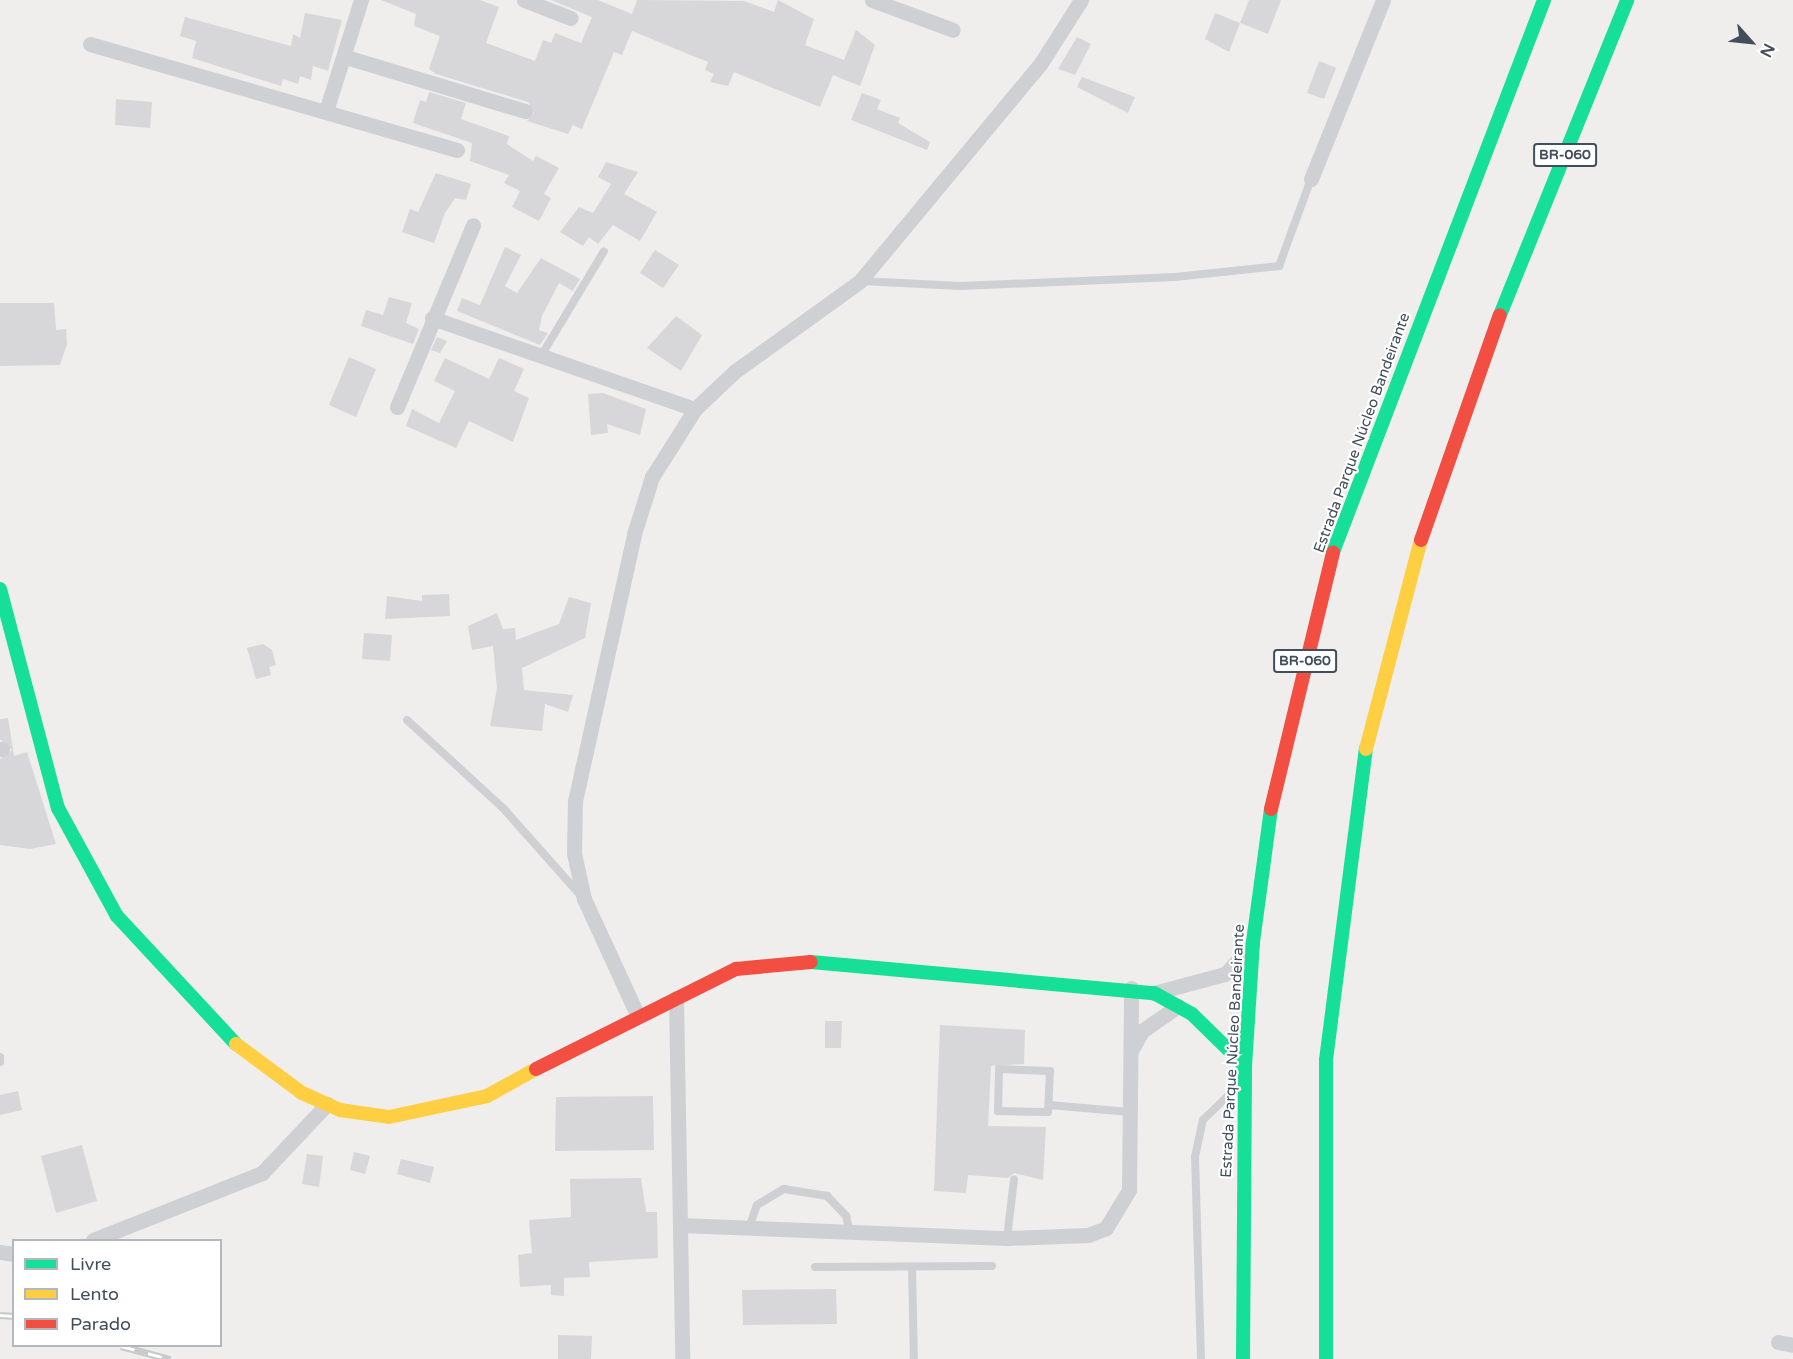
<!DOCTYPE html>
<meta charset="utf-8">
<style>
body{margin:0}
#map{position:relative;width:1793px;height:1359px;overflow:hidden;background:#efeeed;font-family:"Varela Round",sans-serif}
div>[style]{position:absolute}
[style*='--x']{left:calc(var(--x)*1px);top:calc(var(--y)*1px);width:calc(var(--w)*1px);rotate:calc(var(--a)*1deg)}
.building>*{inset:0;background:#d7d7d9}
.lane>*{height:8px;margin:-4px;padding:0 4px;transform-origin:4px;border-radius:4px;background:#ced0d4}
.street>*{height:15px;margin:-7.5px;padding:0 7.5px;transform-origin:7.5px;border-radius:7.5px;background:#ced0d4}
.fast>*{height:14px;margin:-7px;padding:0 7px;transform-origin:7px;border-radius:7px;background:#16e098}
.slow>*{height:14px;margin:-7px;padding:0 7px;transform-origin:7px;border-radius:7px;background:#ffcf43}
.jam>*{height:14px;margin:-7px;padding:0 7px;transform-origin:7px;border-radius:7px;background:#f24e42}
.rail>*{height:7px;margin-top:-3.5px;transform-origin:0;background:repeating-linear-gradient(90deg,#fff 0 14px,#c6c8ca 0 28px);box-sizing:border-box;border-block:2px solid #c6c8ca}
span{translate:-50% -50%;white-space:nowrap;text-align:center;line-height:1.15;-webkit-text-stroke:4.5px #fff;paint-order:stroke}
.shield-label span{padding:2px 4px;background:#fff;border:2px solid;border-radius:4px;-webkit-text-stroke-width:0}
.shield-label{font-size:14px;color:#434e5c;font-weight:700}
.street-label{font-size:15px;color:#434e5c}
.legend{position:absolute;left:12px;top:1239px;width:210px;height:108px;box-sizing:border-box;background:#fff;border:2px solid #b4b8be;margin:0;padding:8px 10px;list-style:none;font-size:18px;color:#434e5c}
.legend li{display:flex;align-items:center;gap:12px;height:30px}
.legend b{width:30px;border:2px solid #b4b8be}
.north{position:absolute;left:1721px;top:12px;width:60px;height:60px;-webkit-text-stroke:4px #fff;paint-order:stroke;rotate:117deg;font-size:16px;font-weight:700;line-height:24px;text-align:center;color:#434e5c}
.north::after{content:'';display:block;margin:auto;width:21px;height:27px;background:#434e5c;clip-path:polygon(50% 0,100% 100%,50% 72%,0 100%)}
</style>
<div id="map">
<div class="building">
<div style="clip-path:polygon(381px 0,480px 0,499px 7px,486px 43px,535px 61px,543px 40px,551px 43px,555px 33px,581px 43px,592px 17px,551px 0,598px 0,632px 14px,637px 0,744px 1px,774px 12px,778px 0,814px 19px,805px 45px,844px 60px,856px 30px,875px 45px,860px 86px,833px 75px,820px 107px,734px 72px,728px 86px,710px 82px,714px 74px,705px 70px,708px 62px,632px 31px,622px 55px,614px 52px,582px 129px,573px 125px,568px 134px,527px 121px,534px 113px,528px 102px,436px 74px,429px 69px,440px 36px,414px 26px,416px 14px)"></div>
<div style="clip-path:polygon(1249px 0,1281px 0,1268px 34px,1240px 23px)"></div>
<div style="clip-path:polygon(305px 13px,342px 20px,328px 71px,313px 66px,311px 80px,300px 76px,298px 84px,283px 79px,281px 86px,192px 58px,196px 41px,180px 36px,185px 17px,291px 46px,293px 34px,300px 38px)"></div>
<div style="clip-path:polygon(1215px 13px,1240px 23px,1229px 52px,1205px 39px)"></div>
<div style="clip-path:polygon(1077px 37px,1091px 44px,1075px 75px,1058px 69px)"></div>
<div style="clip-path:polygon(1319px 61px,1336px 68px,1324px 99px,1307px 93px)"></div>
<div style="clip-path:polygon(1082px 77px,1135px 97px,1128px 113px,1077px 87px)"></div>
<div style="clip-path:polygon(429px 92px,466px 103px,461px 119px,509px 136px,507px 144px,533px 161px,536px 156px,559px 168px,544px 194px,551px 198px,539px 221px,512px 207px,520px 191px,504px 183px,509px 175px,470px 161px,472px 143px,413px 123px,420px 100px,426px 102px)"></div>
<div style="clip-path:polygon(862px 93px,881px 100px,877px 109px,900px 118px,898px 123px,930px 142px,927px 150px,851px 120px)"></div>
<div style="clip-path:polygon(116px 99px,152px 102px,150px 128px,115px 125px)"></div>
<div style="clip-path:polygon(606px 162px,638px 172px,624px 194px,657px 212px,640px 241px,613px 225px,598px 244px,589px 237px,583px 246px,560px 232px,579px 207px,593px 213px,611px 184px,598px 177px)"></div>
<div style="clip-path:polygon(436px 173px,471px 184px,466px 200px,455px 198px,445px 213px,434px 243px,402px 232px,410px 209px,418px 212px)"></div>
<div style="clip-path:polygon(505px 247px,521px 255px,505px 286px,517px 293px,541px 258px,580px 279px,573px 291px,559px 283px,542px 316px,539px 330px,548px 333px,540px 345px,457px 311px,462px 298px,480px 305px)"></div>
<div style="clip-path:polygon(655px 250px,679px 265px,663px 288px,640px 273px)"></div>
<div style="clip-path:polygon(389px 297px,412px 303px,406px 323px,419px 329px,413px 344px,361px 326px,366px 310px,383px 315px)"></div>
<div style="clip-path:polygon(0 303px,54px 303px,56px 330px,66px 329px,67px 344px,60px 365px,0 366px)"></div>
<div style="clip-path:polygon(676px 316px,702px 335px,681px 371px,647px 348px)"></div>
<div style="clip-path:polygon(437px 337px,447px 341px,440px 353px,431px 350px)"></div>
<div style="clip-path:polygon(349px 357px,376px 369px,356px 417px,329px 405px)"></div>
<div style="clip-path:polygon(445px 358px,489px 379px,499px 358px,524px 369px,514px 391px,529px 398px,513px 442px,469px 421px,456px 448px,406px 426px,412px 409px,439px 423px,455px 391px,434px 381px)"></div>
<div style="clip-path:polygon(603px 393px,646px 409px,640px 435px,607px 424px,608px 433px,591px 435px,588px 394px)"></div>
<div style="clip-path:polygon(449px 594px,450px 616px,385px 619px,387px 596px,422px 601px,422px 595px)"></div>
<div style="clip-path:polygon(569px 597px,591px 603px,585px 638px,522px 668px,524px 690px,573px 695px,568px 712px,545px 704px,542px 731px,490px 726px,497px 688px,493px 646px,472px 650px,468px 626px,497px 613px,503px 629px,515px 628px,516px 640px,559px 624px)"></div>
<div style="clip-path:polygon(364px 633px,392px 635px,390px 661px,362px 659px)"></div>
<div style="clip-path:polygon(263px 644px,272px 650px,276px 665px,269px 667px,271px 675px,256px 679px,247px 648px)"></div>
<div style="clip-path:polygon(8px 718px,14px 756px,27px 752px,56px 844px,30px 849px,0 845px,0 759px,12px 750px,0 739px,0 719px)"></div>
<div style="clip-path:polygon(825px 1021px,842px 1021px,841px 1048px,825px 1048px)"></div>
<div style="clip-path:polygon(940px 1025px,1025px 1030px,1024px 1064px,991px 1066px,988px 1126px,1046px 1127px,1043px 1180px,1014px 1173px,1008px 1178px,968px 1175px,966px 1193px,934px 1191px)"></div>
<div style="clip-path:polygon(18px 1091px,22px 1110px,0 1115px,0 1095px)"></div>
<div style="clip-path:polygon(653px 1096px,654px 1150px,555px 1151px,556px 1097px)"></div>
<div style="clip-path:polygon(82px 1145px,97px 1201px,56px 1213px,41px 1156px)"></div>
<div style="clip-path:polygon(354px 1152px,370px 1156px,365px 1174px,350px 1170px)"></div>
<div style="clip-path:polygon(307px 1154px,323px 1156px,319px 1187px,302px 1184px)"></div>
<div style="clip-path:polygon(401px 1159px,434px 1167px,430px 1183px,397px 1174px)"></div>
<div style="clip-path:polygon(641px 1178px,646px 1212px,657px 1212px,658px 1258px,589px 1262px,590px 1277px,564px 1278px,564px 1296px,551px 1295px,551px 1285px,520px 1287px,518px 1255px,532px 1253px,529px 1220px,571px 1217px,570px 1179px)"></div>
<div style="clip-path:polygon(836px 1289px,837px 1324px,743px 1325px,742px 1290px)"></div>
<div style="clip-path:polygon(558px 1335px,592px 1336px,591px 1359px,558px 1359px)"></div>
</div>
<div class="lane">
<div style="--x:861;--y:281;--w:100;--a:2.9"></div>
<div style="--x:961;--y:286;--w:214;--a:-2.4"></div>
<div style="--x:1175;--y:277;--w:105;--a:-6"></div>
<div style="--x:1279;--y:266;--w:93;--a:-69.8"></div>
<div style="--x:541;--y:356;--w:122;--a:-59"></div>
<div style="--x:407;--y:720;--w:130;--a:42.5"></div>
<div style="--x:503;--y:808;--w:118;--a:48.4"></div>
<div style="--x:0;--y:1057;--w:5;--a:90"></div>
<div style="--x:999;--y:1069;--w:51;--a:2.2"></div>
<div style="--x:1050;--y:1071;--w:41;--a:92.8"></div>
<div style="--x:1048;--y:1112;--w:50;--a:-178.9"></div>
<div style="--x:998;--y:1111;--w:42;--a:-88.6"></div>
<div style="--x:1049;--y:1105;--w:81;--a:4.9"></div>
<div style="--x:749;--y:1228;--w:24;--a:-71"></div>
<div style="--x:757;--y:1205;--w:31;--a:-31"></div>
<div style="--x:784;--y:1189;--w:44;--a:9.2"></div>
<div style="--x:827;--y:1196;--w:28;--a:46"></div>
<div style="--x:846;--y:1216;--w:16;--a:76"></div>
<div style="--x:1007;--y:1238;--w:59;--a:-83.2"></div>
<div style="--x:815;--y:1267;--w:177;--a:-0.3"></div>
<div style="--x:912;--y:1267;--w:92;--a:88.8"></div>
<div style="--x:1201;--y:1359;--w:202;--a:-91.7"></div>
<div style="--x:1195;--y:1157;--w:38;--a:-78"></div>
<div style="--x:1203;--y:1120;--w:47;--a:-44.1"></div>
</div>
<div class="street">
<div style="--x:524;--y:0;--w:50;--a:21"></div>
<div style="--x:872;--y:0;--w:86;--a:20.3"></div>
<div style="--x:90;--y:44;--w:382;--a:16.1"></div>
<div style="--x:346;--y:57;--w:187;--a:16.8"></div>
<div style="--x:326;--y:111;--w:116;--a:-72.5"></div>
<div style="--x:1311;--y:179;--w:193;--a:-68.1"></div>
<div style="--x:432;--y:318;--w:278;--a:19.1"></div>
<div style="--x:397;--y:407;--w:197;--a:-67.3"></div>
<div style="--x:0;--y:749;--w:2;--a:0"></div>
<div style="--x:1154;--y:993;--w:73;--a:-15"></div>
<div style="--x:1225;--y:974;--w:37;--a:-47"></div>
<div style="--x:676;--y:998;--w:361;--a:89"></div>
<div style="--x:637;--y:1014;--w:127;--a:-114.7"></div>
<div style="--x:584;--y:899;--w:47;--a:-102.3"></div>
<div style="--x:574;--y:853;--w:52;--a:-88.9"></div>
<div style="--x:575;--y:801;--w:273;--a:-77.5"></div>
<div style="--x:634;--y:534;--w:60;--a:-72.5"></div>
<div style="--x:652;--y:477;--w:80;--a:-57.7"></div>
<div style="--x:695;--y:409;--w:54;--a:-43.5"></div>
<div style="--x:734;--y:372;--w:155;--a:-35.8"></div>
<div style="--x:860;--y:281;--w:283;--a:-50.3"></div>
<div style="--x:1041;--y:63;--w:75;--a:-57.6"></div>
<div style="--x:1132;--y:1049;--w:21;--a:-61"></div>
<div style="--x:1142;--y:1031;--w:44;--a:-34.8"></div>
<div style="--x:680;--y:1225;--w:327;--a:2.3"></div>
<div style="--x:1007;--y:1238;--w:81;--a:-2.1"></div>
<div style="--x:1088;--y:1235;--w:19;--a:-21"></div>
<div style="--x:1106;--y:1228;--w:44;--a:-58.8"></div>
<div style="--x:1129;--y:1190;--w:202;--a:-89.4"></div>
<div style="--x:93;--y:1240;--w:182;--a:-21.6"></div>
<div style="--x:262;--y:1173;--w:95;--a:-46.7"></div>
<div style="--x:0;--y:1252;--w:14;--a:8"></div>
<div style="--x:1778;--y:1342;--w:15;--a:11"></div>
</div>
<div class="fast">
<div style="--x:1500;--y:315;--w:340;--a:-68"></div>
<div style="--x:1333;--y:552;--w:591;--a:-69.08"></div>
<div style="--x:0;--y:589;--w:227;--a:75.2"></div>
<div style="--x:58;--y:808;--w:123;--a:61.4"></div>
<div style="--x:117;--y:916;--w:175;--a:47.1"></div>
<div style="--x:811;--y:962;--w:344;--a:5.2"></div>
<div style="--x:1154;--y:993;--w:43;--a:28.9"></div>
<div style="--x:1192;--y:1014;--w:74;--a:44.5"></div>
<div style="--x:1243;--y:1359;--w:293;--a:-89.6"></div>
<div style="--x:1245;--y:1066;--w:124;--a:-86.3"></div>
<div style="--x:1253;--y:942;--w:134;--a:-82.3"></div>
<div style="--x:1326;--y:1359;--w:299;--a:-90"></div>
<div style="--x:1326;--y:1060;--w:314;--a:-82.7"></div>
</div>
<div class="slow">
<div style="--x:1366;--y:749;--w:216;--a:-75.3"></div>
<div style="--x:236;--y:1044;--w:82;--a:36.6"></div>
<div style="--x:302;--y:1093;--w:42;--a:24.1"></div>
<div style="--x:340;--y:1110;--w:49;--a:8.1"></div>
<div style="--x:389;--y:1117;--w:100;--a:-12.1"></div>
<div style="--x:487;--y:1096;--w:56;--a:-28.9"></div>
</div>
<div class="jam">
<div style="--x:1421;--y:540;--w:238;--a:-70.7"></div>
<div style="--x:1271;--y:809;--w:264;--a:-76.4"></div>
<div style="--x:536;--y:1069;--w:224;--a:-26.6"></div>
<div style="--x:736;--y:969;--w:75;--a:-5.3"></div>
</div>
<div class="rail">
<div style="--x:0;--y:1315;--w:14;--a:4"></div>
<div style="--x:121;--y:1346;--w:51;--a:14.9"></div>
</div>
<div class="shield-label">
<span style="left:1565px;top:155px">BR-060</span>
<span style="left:1305px;top:661px">BR-060</span>
</div>
<div class="street-label">
<span style="left:1362px;top:433px;rotate:-70deg">Estrada Parque Núcleo Bandeirante</span>
<span style="left:1233px;top:1051px;rotate:-87deg">Estrada Parque Núcleo Bandeirante</span>
</div>
<ul class="legend">
<li><b style="height:8px;background:#16e098"></b>Livre</li>
<li><b style="height:8px;background:#ffcf43"></b>Lento</li>
<li><b style="height:8px;background:#f24e42"></b>Parado</li>
</ul>
<div class="north">N</div>
</div>
